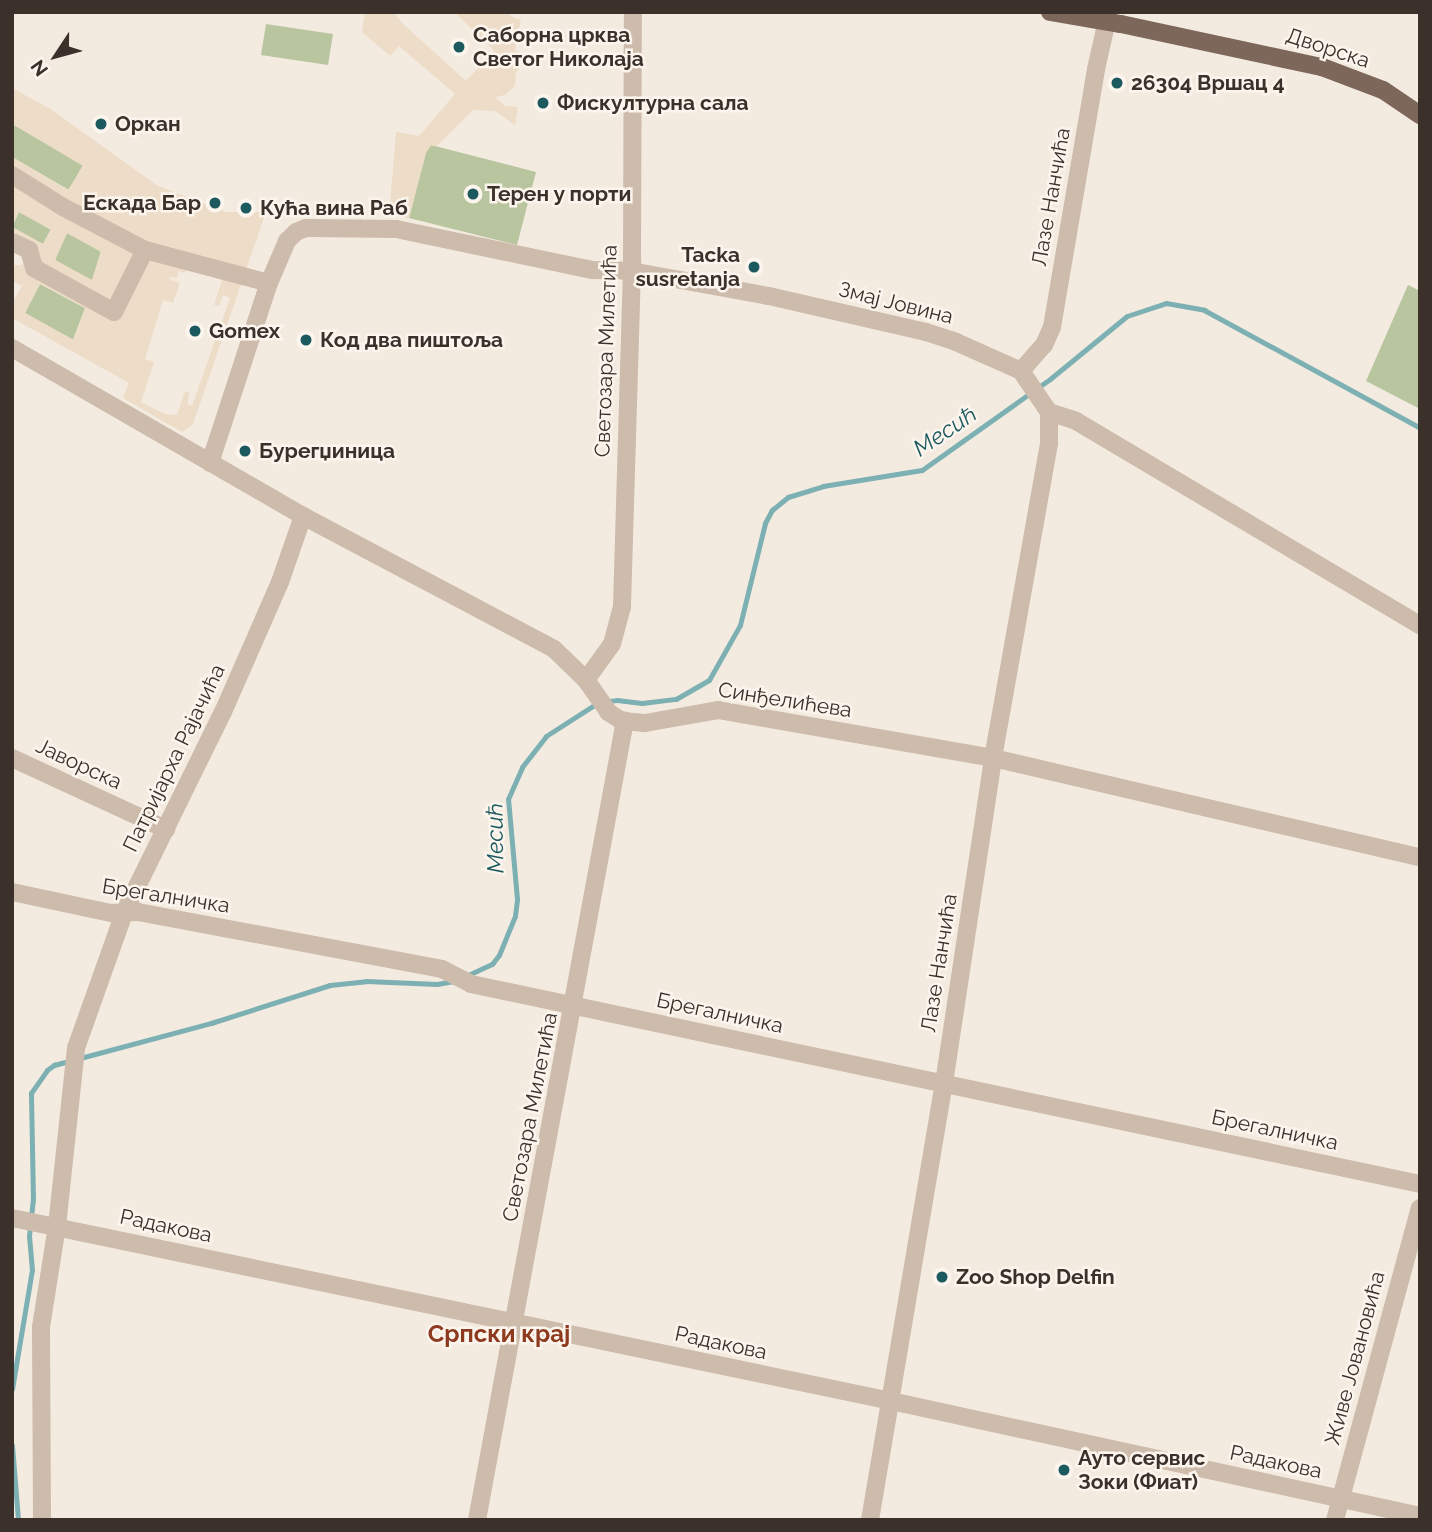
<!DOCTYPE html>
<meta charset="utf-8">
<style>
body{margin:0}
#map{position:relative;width:1432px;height:1532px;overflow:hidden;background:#f4ebe0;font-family:Raleway,sans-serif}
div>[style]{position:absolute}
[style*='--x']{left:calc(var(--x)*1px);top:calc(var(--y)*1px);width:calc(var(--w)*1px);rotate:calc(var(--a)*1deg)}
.green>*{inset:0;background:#b8c59f}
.plaza>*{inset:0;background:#eddcc7}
.stream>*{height:5px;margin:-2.5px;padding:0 2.5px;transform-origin:2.5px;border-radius:2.5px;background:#7db0b3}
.minor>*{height:18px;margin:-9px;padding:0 9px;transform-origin:9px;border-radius:9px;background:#cdbbab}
.major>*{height:18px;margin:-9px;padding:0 9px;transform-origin:9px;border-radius:9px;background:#7d675b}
.dots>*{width:19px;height:19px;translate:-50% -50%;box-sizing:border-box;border:4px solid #fbf5ed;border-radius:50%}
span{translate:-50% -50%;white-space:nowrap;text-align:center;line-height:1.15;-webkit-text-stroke:5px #fbf5ed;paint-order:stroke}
.poi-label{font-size:21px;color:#3b302a;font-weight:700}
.left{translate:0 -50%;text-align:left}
.right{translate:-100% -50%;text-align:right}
.street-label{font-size:21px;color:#3b302a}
.water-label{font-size:23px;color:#1d5a5f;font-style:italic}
.quarter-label{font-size:24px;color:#8e3a1f;font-weight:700}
.frame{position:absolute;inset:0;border:14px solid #3b302a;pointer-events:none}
.north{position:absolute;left:21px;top:21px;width:70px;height:70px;-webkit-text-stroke:5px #fbf5ed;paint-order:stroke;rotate:234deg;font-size:19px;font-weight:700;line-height:28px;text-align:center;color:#3b302a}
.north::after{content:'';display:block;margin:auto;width:24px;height:32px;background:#3b302a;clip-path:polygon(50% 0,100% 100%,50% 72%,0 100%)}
</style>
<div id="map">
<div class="green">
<div style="clip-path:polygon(266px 24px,333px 34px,328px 65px,261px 55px)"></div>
<div style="clip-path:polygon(14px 125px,83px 165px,69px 190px,12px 157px)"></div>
<div style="clip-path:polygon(431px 145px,536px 172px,517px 245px,409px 218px,426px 152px)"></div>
<div style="clip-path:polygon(19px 212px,51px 229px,43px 244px,12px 227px)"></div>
<div style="clip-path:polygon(67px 233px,101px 251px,92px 281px,55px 260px)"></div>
<div style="clip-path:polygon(40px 284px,85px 308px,73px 340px,25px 313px)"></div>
<div style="clip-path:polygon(1408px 285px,1420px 291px,1420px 409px,1366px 381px)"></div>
</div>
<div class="plaza">
<div style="clip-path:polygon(365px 12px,394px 12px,402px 23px,466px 81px,494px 50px,454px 12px,509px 12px,510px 16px,521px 20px,515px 50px,521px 53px,521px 67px,516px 72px,515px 86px,505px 95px,495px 97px,505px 106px,518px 107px,515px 125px,495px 111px,473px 110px,437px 146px,431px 145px,426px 153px,409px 218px,389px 216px,396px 132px,419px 136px,455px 94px,399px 46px,390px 56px,362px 32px)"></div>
<div style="clip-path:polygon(evenodd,12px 88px,52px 110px,158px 186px,226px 212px,266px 212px,193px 424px,182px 432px,123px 398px,129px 383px,12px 318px,12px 303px,22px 286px,12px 281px,12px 265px,22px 265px,25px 257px,12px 252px,12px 227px,43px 244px,51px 230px,19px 212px,12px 225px,12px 157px,68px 190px,83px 166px,14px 125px,12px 127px,12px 88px,67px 233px,101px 252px,92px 280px,55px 260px,67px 233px,12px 88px,187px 267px,222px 280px,214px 305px,219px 306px,223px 295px,230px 298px,192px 406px,187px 404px,190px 393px,185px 391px,177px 415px,165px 414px,141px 402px,154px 362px,145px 359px,163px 300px,173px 303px,180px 283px,169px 279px,170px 277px,177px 278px,179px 271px,185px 273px,187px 267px,12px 88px,40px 284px,85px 308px,74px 340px,25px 313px,40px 284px)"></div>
</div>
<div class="stream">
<div style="--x:466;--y:976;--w:29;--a:-25"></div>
<div style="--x:492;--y:964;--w:11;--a:-52"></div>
<div style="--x:499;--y:955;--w:42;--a:-67.7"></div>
<div style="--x:515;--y:916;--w:17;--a:-83"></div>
<div style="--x:517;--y:899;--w:100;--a:-95.1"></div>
<div style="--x:508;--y:799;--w:35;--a:-66"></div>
<div style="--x:522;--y:767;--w:39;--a:-52"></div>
<div style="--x:546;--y:736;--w:63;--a:-32.7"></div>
<div style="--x:599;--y:702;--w:18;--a:-6"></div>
<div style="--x:617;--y:700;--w:25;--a:7"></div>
<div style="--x:642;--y:703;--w:34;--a:-7"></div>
<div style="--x:676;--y:699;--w:38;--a:-30"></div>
<div style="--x:709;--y:680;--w:63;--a:-60.6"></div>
<div style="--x:740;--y:625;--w:105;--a:-76.2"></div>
<div style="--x:765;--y:523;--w:15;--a:-62"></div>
<div style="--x:772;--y:510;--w:21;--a:-39"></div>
<div style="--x:788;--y:497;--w:37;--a:-17"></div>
<div style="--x:823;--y:486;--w:100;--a:-9.2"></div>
<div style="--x:922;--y:470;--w:157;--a:-35.4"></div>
<div style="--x:1050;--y:379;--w:99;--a:-39.3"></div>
<div style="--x:1127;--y:316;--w:41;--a:-18.4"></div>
<div style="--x:1166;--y:303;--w:39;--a:10"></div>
<div style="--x:1204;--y:310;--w:246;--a:28.6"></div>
<div style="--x:12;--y:1389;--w:121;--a:-80.5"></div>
<div style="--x:32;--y:1270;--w:34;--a:-95"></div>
<div style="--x:29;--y:1236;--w:36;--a:-84"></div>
<div style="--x:33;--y:1200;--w:107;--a:-91.1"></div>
<div style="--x:31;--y:1093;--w:28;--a:-55"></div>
<div style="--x:47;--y:1070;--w:9;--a:-36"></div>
<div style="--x:54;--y:1065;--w:163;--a:-15"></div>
<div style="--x:211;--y:1023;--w:125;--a:-17.7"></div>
<div style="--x:330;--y:985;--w:36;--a:-6"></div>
<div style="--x:366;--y:981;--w:71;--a:2.4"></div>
<div style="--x:437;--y:984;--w:17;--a:-10"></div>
<div style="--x:12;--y:1445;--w:75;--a:85.4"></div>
</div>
<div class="minor">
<div style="--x:12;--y:175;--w:60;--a:32.1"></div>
<div style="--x:63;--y:207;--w:93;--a:27.7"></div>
<div style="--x:145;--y:250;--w:128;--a:14.9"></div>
<div style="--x:12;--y:242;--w:19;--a:25"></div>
<div style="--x:29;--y:250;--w:19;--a:74"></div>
<div style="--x:34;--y:268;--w:91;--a:28.8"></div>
<div style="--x:114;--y:312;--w:69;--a:-63.4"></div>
<div style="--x:12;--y:348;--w:336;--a:30"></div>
<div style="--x:303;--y:516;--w:284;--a:27.9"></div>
<div style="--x:554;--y:649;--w:45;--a:44.1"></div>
<div style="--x:586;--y:680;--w:39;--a:55"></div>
<div style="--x:608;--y:712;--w:17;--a:33"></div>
<div style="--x:622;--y:721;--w:23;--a:5"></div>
<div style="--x:645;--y:723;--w:74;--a:-10.1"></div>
<div style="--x:718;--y:710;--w:279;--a:9.9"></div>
<div style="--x:993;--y:758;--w:438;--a:13.1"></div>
<div style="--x:1021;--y:371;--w:35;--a:-49"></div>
<div style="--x:1044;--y:345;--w:20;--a:-66"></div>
<div style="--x:1052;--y:327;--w:262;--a:-80.3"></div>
<div style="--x:1096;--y:69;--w:58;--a:-77.2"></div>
<div style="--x:210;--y:463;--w:189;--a:-71.9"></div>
<div style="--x:269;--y:283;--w:46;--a:-66.8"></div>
<div style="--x:287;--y:241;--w:13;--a:-45"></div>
<div style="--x:296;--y:232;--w:11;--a:-22"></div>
<div style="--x:306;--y:228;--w:90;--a:0.6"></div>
<div style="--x:396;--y:229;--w:200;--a:11.8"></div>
<div style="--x:592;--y:270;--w:39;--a:1"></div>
<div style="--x:631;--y:271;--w:140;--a:10.3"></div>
<div style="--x:769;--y:296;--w:161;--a:12.9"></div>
<div style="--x:926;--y:332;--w:32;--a:18"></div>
<div style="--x:956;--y:342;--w:71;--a:24"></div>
<div style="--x:1021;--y:371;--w:50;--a:55.7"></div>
<div style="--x:1049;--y:412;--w:28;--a:18"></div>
<div style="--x:1076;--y:421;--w:400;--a:30.7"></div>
<div style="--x:586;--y:680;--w:44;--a:-54.2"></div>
<div style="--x:612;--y:644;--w:39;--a:-75"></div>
<div style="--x:622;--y:606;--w:347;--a:-88.3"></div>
<div style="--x:632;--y:259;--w:247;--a:-89.8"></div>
<div style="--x:12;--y:758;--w:170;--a:24.8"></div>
<div style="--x:12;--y:892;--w:101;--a:12"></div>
<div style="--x:111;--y:913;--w:27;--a:-2"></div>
<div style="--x:138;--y:912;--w:309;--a:10.6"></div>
<div style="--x:442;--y:969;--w:33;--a:27"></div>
<div style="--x:471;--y:984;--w:970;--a:11.9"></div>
<div style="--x:12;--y:1218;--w:898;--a:11.76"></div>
<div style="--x:891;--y:1401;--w:541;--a:12.26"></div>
<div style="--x:42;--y:1520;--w:193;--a:-90.3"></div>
<div style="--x:41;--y:1327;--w:102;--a:-81"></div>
<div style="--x:57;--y:1226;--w:179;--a:-83.9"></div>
<div style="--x:76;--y:1048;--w:143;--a:-70.4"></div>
<div style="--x:124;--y:913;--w:224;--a:-63.8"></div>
<div style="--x:223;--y:712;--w:142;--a:-66.3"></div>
<div style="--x:280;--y:582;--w:70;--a:-70.8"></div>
<div style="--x:477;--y:1520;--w:813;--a:-79.51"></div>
<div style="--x:870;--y:1520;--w:443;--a:-80.4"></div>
<div style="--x:944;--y:1083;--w:329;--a:-81.4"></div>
<div style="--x:993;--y:758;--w:320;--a:-79.9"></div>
<div style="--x:1049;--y:443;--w:31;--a:-90"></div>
<div style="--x:1335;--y:1520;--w:323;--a:-74.8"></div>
</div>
<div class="major">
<div style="--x:1050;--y:12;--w:72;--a:9.6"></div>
<div style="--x:1121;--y:24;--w:206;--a:12.1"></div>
<div style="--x:1322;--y:67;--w:65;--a:20.7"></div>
<div style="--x:1383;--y:90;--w:45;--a:34"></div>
</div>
<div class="dots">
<div style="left:459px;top:47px;background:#1d5a5f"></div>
<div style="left:1117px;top:83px;background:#1d5a5f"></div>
<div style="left:543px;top:103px;background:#1d5a5f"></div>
<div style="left:101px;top:124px;background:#1d5a5f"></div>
<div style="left:473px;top:194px;background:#1d5a5f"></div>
<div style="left:215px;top:203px;background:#1d5a5f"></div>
<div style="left:246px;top:208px;background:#1d5a5f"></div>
<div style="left:754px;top:267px;background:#1d5a5f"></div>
<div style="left:195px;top:331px;background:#1d5a5f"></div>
<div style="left:306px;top:340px;background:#1d5a5f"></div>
<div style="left:245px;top:451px;background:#1d5a5f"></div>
<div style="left:942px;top:1277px;background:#1d5a5f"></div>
<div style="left:1064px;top:1470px;background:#1d5a5f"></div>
</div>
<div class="poi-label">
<span class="left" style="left:473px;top:47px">Саборна црква<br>Светог Николаја</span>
<span class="left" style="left:1131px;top:83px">26304 Вршац 4</span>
<span class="left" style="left:557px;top:103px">Фискултурна сала</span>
<span class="left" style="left:115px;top:124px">Оркан</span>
<span class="left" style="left:487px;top:194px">Терен у порти</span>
<span class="right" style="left:201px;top:203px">Ескада Бар</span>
<span class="left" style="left:260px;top:208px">Кућа вина Раб</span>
<span class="right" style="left:740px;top:267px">Tacka<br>susretanja</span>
<span class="left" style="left:209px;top:331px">Gomex</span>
<span class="left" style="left:320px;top:340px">Код два пиштоља</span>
<span class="left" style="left:259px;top:451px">Бурегџиница</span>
<span class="left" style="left:956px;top:1277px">Zoo Shop Delfin</span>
<span class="left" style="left:1078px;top:1470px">Ауто сервис<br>Зоки (Фиат)</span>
</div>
<div class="street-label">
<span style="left:1328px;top:48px;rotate:18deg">Дворска</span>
<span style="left:1051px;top:197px;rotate:-80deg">Лазе Нанчића</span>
<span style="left:896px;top:303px;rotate:14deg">Змај Јовина</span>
<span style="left:606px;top:351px;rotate:-88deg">Светозара Милетића</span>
<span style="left:785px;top:700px;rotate:9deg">Синђелићева</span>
<span style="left:174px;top:758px;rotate:-64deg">Патријарха Рајачића</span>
<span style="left:79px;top:764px;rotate:25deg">Јаворска</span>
<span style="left:166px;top:896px;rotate:9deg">Брегалничка</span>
<span style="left:939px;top:963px;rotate:-81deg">Лазе Нанчића</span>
<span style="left:720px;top:1013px;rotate:12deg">Брегалничка</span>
<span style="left:530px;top:1117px;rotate:-79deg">Светозара Милетића</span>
<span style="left:1275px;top:1130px;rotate:12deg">Брегалничка</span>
<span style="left:166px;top:1226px;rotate:12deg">Радакова</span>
<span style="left:721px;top:1343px;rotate:12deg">Радакова</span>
<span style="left:1355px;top:1358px;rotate:-75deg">Живе Јовановића</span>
<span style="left:1276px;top:1462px;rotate:12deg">Радакова</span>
</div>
<div class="water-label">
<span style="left:945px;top:431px;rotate:-34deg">Месић</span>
<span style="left:495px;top:838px;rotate:-91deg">Месић</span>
</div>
<div class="quarter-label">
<span style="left:499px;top:1334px">Српски крај</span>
</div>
<div class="frame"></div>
<div class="north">N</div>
</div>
